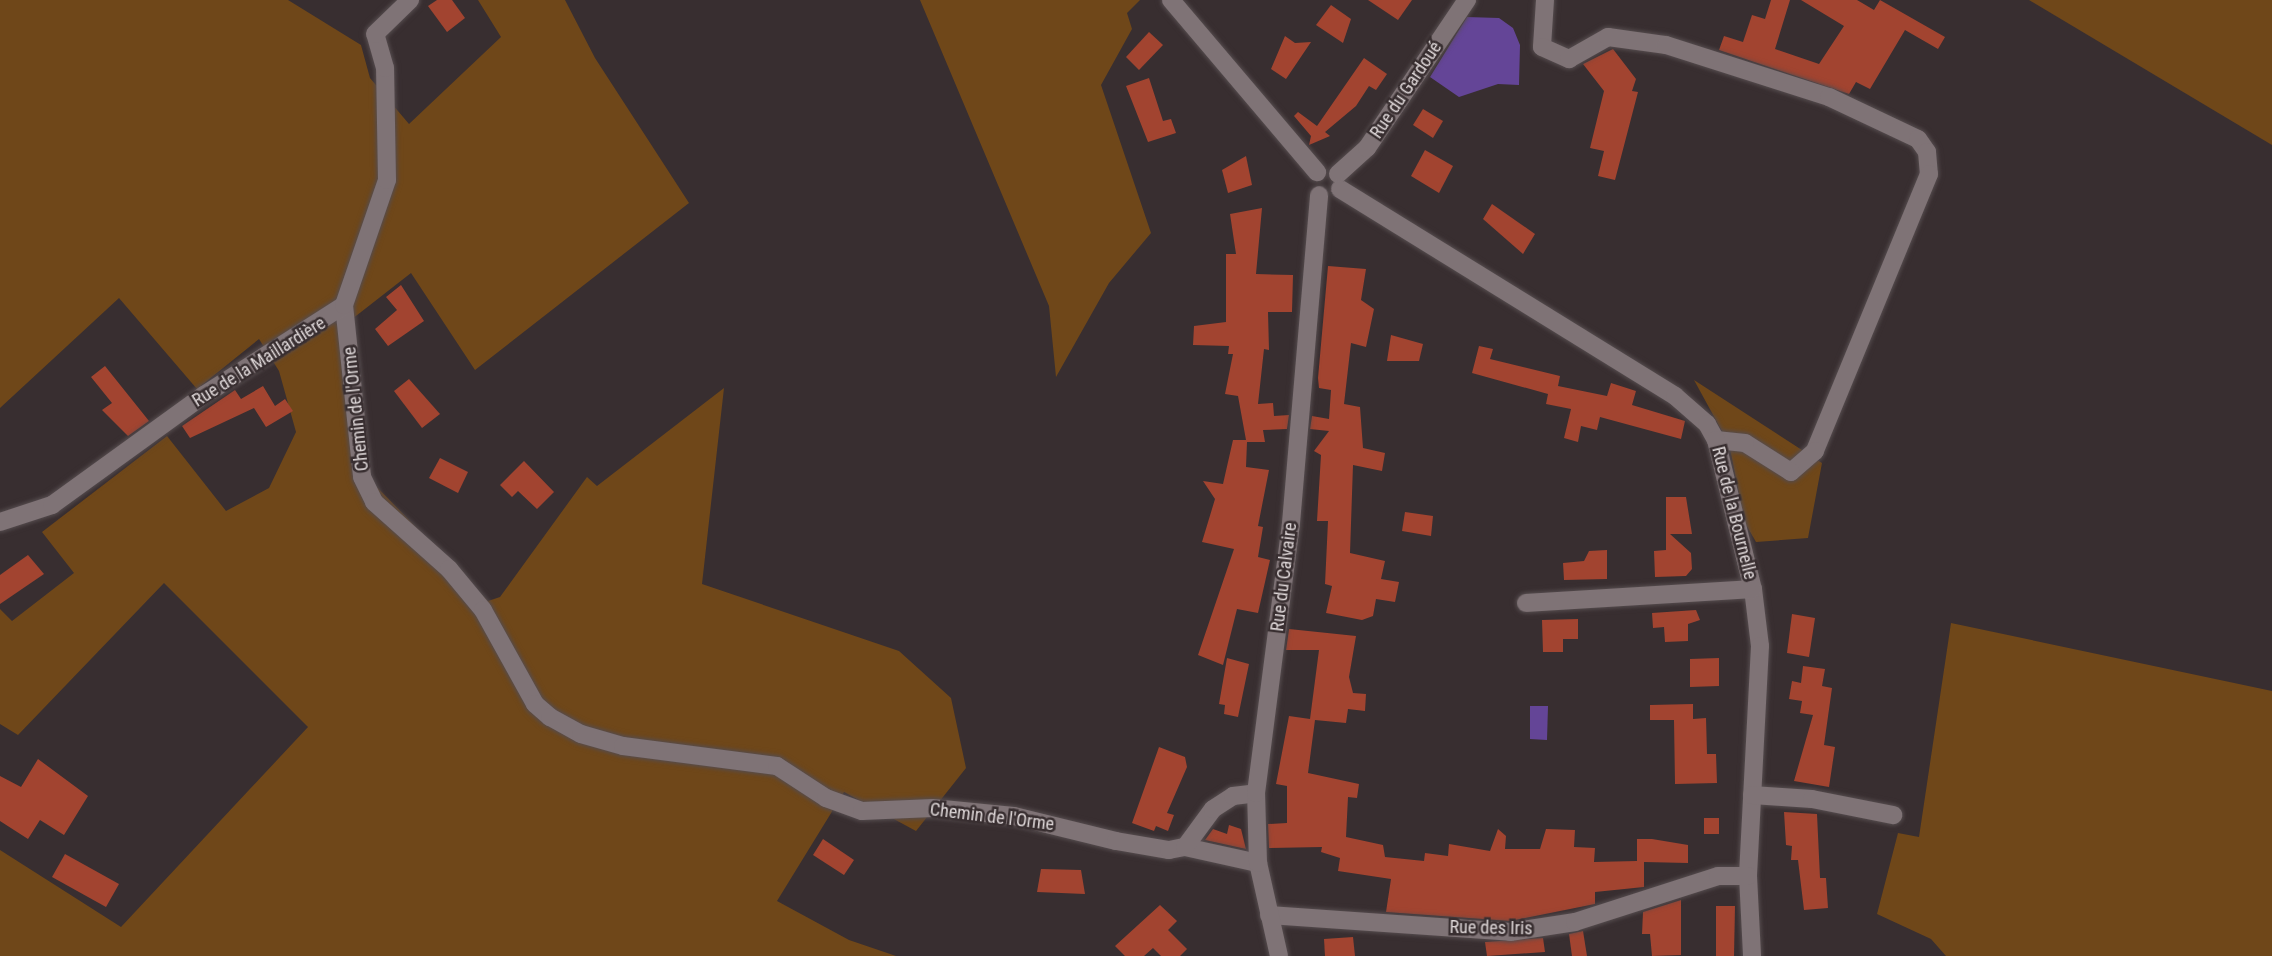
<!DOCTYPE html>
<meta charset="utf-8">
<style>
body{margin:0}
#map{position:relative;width:2272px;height:956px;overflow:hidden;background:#382e30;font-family:"Roboto Condensed",sans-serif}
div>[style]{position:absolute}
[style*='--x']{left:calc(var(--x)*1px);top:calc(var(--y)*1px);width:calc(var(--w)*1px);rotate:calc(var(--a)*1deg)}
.green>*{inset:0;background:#6f4719}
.water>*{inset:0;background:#644597}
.building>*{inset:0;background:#a24430}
.roads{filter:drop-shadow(0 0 2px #554c4e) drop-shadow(0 0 2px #554c4e)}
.minor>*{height:18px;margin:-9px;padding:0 9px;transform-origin:9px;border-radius:9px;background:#7f7376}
span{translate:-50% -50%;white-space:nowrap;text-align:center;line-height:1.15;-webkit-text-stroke:5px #382e30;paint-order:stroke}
.street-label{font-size:18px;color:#dfd8d9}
</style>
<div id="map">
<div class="green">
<div style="clip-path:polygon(0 0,288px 0,361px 45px,370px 78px,409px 124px,501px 37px,478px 0,565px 0,595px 58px,689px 203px,475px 370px,411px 273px,338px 330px,370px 480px,488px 601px,500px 597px,587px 477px,597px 486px,724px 388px,702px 584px,899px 651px,951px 698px,966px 768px,916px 831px,844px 792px,777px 901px,849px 940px,896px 956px,0 956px,0 850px,121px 927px,308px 727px,164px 583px,18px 735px,0 724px,0 609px,12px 621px,74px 573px,42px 532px,167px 436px,226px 511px,269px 488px,296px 432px,279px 371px,259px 339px,197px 389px,119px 298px,0 408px)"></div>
<div style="clip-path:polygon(920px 0,1140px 0,1127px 13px,1132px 29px,1101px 85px,1151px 233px,1109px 283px,1056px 377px,1049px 306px)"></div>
<div style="clip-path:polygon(2029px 0,2272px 0,2272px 145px)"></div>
<div style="clip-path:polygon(1694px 380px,1822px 463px,1808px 538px,1756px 542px,1745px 523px,1729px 444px)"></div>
<div style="clip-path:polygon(1951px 623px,2272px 691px,2272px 956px,1946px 956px,1931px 939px,1877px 914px,1898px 833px,1919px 837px)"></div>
</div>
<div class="water">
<div style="clip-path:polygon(1467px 17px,1499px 18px,1513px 28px,1520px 45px,1519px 85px,1498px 84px,1459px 97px,1430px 77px)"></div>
<div style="clip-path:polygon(1530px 706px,1548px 706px,1547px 740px,1530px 739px)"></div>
</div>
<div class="building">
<div style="clip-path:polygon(437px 0,452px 0,465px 18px,447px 32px,428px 6px)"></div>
<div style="clip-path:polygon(1368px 0,1412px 0,1398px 20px)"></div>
<div style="clip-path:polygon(1771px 0,1790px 0,1775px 49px,1819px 64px,1844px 26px,1801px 0,1857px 0,1874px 10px,1880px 0,1945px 37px,1938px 49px,1905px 30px,1870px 89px,1856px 82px,1849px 94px,1719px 50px,1724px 36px,1743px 42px,1752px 15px,1765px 19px)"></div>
<div style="clip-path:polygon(1331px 5px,1351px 19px,1343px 43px,1316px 25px)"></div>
<div style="clip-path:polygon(1149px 32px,1163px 45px,1139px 70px,1126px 57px)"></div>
<div style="clip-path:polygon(1285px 36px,1295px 43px,1311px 42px,1286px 79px,1271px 69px)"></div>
<div style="clip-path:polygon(1613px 49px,1636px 79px,1632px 91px,1638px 92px,1615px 180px,1598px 176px,1604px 151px,1590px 148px,1604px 91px,1583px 64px)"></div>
<div style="clip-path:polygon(1364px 58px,1387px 74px,1376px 90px,1369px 86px,1356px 106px,1325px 132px,1330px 136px,1309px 145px,1311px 136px,1294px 116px,1298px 112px,1317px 126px)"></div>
<div style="clip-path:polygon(1149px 78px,1163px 121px,1171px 119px,1176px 133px,1148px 142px,1126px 86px)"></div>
<div style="clip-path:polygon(1423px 109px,1443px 121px,1433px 138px,1413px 125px)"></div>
<div style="clip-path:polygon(1425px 150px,1453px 166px,1439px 193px,1411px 176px)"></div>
<div style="clip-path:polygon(1246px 156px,1252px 185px,1228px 193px,1222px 170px)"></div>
<div style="clip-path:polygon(1492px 204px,1535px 234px,1523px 254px,1483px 219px)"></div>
<div style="clip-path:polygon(1262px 208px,1256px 274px,1293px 275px,1292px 312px,1268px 312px,1269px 350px,1264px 349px,1258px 404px,1273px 403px,1274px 416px,1289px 415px,1287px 429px,1263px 430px,1265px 442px,1247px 442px,1246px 467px,1269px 470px,1258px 526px,1263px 527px,1258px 557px,1270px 560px,1258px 613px,1237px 609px,1223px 665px,1198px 655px,1234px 549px,1202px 542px,1215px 499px,1203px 481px,1223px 484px,1233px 440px,1246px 440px,1238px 396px,1225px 394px,1233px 354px,1228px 354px,1229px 346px,1193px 345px,1194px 326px,1226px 322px,1226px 254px,1236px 254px,1230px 214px)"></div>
<div style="clip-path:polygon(1328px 266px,1366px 269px,1361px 300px,1374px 309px,1366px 347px,1351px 343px,1344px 404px,1360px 407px,1363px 448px,1385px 453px,1382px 471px,1353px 465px,1350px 553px,1385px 561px,1381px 579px,1399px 582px,1395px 602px,1376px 599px,1373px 616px,1362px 620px,1326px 613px,1332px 586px,1325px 584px,1328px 521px,1317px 521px,1321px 455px,1314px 451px,1329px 431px,1310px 429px,1312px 416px,1329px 419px,1331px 390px,1319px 388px,1318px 378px)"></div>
<div style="clip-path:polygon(401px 285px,424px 321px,388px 346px,375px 329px,397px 310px,386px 297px)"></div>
<div style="clip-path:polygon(1391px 335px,1423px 344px,1419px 361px,1387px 361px)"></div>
<div style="clip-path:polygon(1479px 346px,1493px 349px,1490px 359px,1560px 376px,1558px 386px,1607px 396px,1611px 383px,1636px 391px,1632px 405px,1685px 421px,1681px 439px,1600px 417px,1597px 430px,1581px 426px,1578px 442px,1564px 438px,1571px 409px,1546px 404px,1548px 394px,1472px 373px)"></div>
<div style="clip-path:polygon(105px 366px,149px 421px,128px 436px,102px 410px,112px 403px,91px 377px)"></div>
<div style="clip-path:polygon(409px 379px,440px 414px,422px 428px,394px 391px)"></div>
<div style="clip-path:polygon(263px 386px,275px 406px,285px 399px,293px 411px,266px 427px,254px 408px,190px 438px,182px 426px,235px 390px,241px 399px)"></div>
<div style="clip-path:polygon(440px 458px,468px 472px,458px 493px,429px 478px)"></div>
<div style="clip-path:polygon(524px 461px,554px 492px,537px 509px,518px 491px,512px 497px,500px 485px)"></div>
<div style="clip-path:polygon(1666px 497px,1686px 497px,1692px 534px,1670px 534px,1691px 553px,1692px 569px,1686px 576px,1655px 577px,1654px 551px,1666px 550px)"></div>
<div style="clip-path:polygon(1405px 512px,1433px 516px,1431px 536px,1402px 531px)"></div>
<div style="clip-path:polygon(1607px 550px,1607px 579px,1564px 580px,1563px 563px,1584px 561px,1589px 551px)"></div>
<div style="clip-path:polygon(28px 555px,44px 574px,0 604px,0 575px)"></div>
<div style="clip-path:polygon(1696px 610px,1700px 620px,1688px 624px,1688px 641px,1665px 642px,1664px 627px,1653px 628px,1652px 613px)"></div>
<div style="clip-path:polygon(1792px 614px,1815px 618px,1809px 657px,1787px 653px)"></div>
<div style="clip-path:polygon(1578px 619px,1578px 639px,1563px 639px,1563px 652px,1543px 652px,1542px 620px)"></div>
<div style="clip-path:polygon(1289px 629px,1356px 636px,1349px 677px,1353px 693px,1366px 694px,1365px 711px,1348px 709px,1346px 723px,1315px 720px,1308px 773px,1359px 784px,1357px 798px,1348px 797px,1346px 837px,1383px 845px,1385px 857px,1424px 861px,1425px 853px,1448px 856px,1449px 844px,1490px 851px,1498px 829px,1506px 836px,1505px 849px,1540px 849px,1546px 829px,1575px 830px,1574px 847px,1595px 848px,1594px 862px,1637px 861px,1637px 839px,1652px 839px,1688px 845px,1688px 863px,1644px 862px,1644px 887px,1595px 892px,1595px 904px,1510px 921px,1386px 912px,1391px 879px,1338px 871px,1340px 858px,1321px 852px,1322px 847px,1269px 848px,1268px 824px,1287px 823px,1287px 786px,1276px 784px,1289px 716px,1310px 719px,1319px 650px,1286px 650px)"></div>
<div style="clip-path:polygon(1227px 658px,1249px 664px,1238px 717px,1224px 714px,1225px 705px,1219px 704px)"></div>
<div style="clip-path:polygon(1719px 658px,1719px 686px,1690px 687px,1690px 659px)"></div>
<div style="clip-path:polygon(1803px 666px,1825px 669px,1822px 686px,1832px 688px,1824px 745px,1835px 747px,1829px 787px,1794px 781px,1813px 715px,1800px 713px,1802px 701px,1789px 699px,1792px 681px,1801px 683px)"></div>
<div style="clip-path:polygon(1693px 704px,1693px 719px,1706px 718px,1707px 754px,1716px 754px,1717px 783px,1675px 784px,1674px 720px,1650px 720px,1650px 705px)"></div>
<div style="clip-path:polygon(1159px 747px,1185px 757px,1187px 767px,1167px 813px,1174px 815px,1168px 831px,1156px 826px,1154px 831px,1132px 823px)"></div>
<div style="clip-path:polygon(38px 759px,88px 796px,64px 835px,40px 820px,28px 839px,0 821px,0 776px,21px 787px)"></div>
<div style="clip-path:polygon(1784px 812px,1817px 814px,1820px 878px,1826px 878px,1828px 908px,1804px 910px,1798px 860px,1791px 860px,1792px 846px,1786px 845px)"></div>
<div style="clip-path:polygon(1704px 818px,1719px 818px,1719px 834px,1704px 834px)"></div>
<div style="clip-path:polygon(1229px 825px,1241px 829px,1246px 849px,1205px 840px,1213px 829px,1227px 834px)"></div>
<div style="clip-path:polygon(823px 839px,854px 860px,844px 875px,813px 855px)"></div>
<div style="clip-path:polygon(65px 854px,119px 884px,106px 907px,52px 877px)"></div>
<div style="clip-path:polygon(1041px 869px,1081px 870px,1085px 894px,1037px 892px)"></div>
<div style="clip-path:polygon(1681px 900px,1681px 955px,1652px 956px,1650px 934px,1642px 934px,1643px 912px)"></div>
<div style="clip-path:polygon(1160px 905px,1177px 921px,1168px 930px,1187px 949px,1180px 956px,1161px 956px,1153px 948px,1144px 956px,1125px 956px,1115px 946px)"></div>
<div style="clip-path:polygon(1716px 906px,1735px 906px,1734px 956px,1716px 956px)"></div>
<div style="clip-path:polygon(1583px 931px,1587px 956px,1572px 956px,1569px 934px)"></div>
<div style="clip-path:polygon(1353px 937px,1355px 956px,1325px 956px,1324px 939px)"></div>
<div style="clip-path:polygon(1543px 938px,1545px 952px,1487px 956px,1485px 942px)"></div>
</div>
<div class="roads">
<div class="minor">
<div style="--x:1171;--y:0;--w:226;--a:49.7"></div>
<div style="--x:1545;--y:0;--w:47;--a:93.7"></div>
<div style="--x:1542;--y:47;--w:30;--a:24"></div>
<div style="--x:1569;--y:59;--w:45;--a:-29.4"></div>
<div style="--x:1608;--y:37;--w:59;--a:7.9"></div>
<div style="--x:1666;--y:45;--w:171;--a:17.7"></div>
<div style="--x:1829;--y:97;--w:98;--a:25.3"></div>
<div style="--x:1918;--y:139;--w:16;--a:55"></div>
<div style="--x:1927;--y:152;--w:22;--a:85"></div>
<div style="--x:1929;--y:174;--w:300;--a:112.4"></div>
<div style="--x:1815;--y:451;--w:32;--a:139"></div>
<div style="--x:1791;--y:472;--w:54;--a:-147.8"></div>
<div style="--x:1745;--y:443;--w:29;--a:-174"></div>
<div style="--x:1338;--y:174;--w:39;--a:-42"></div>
<div style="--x:1367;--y:148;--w:179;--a:-56"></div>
<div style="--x:1340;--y:189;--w:394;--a:31.7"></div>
<div style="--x:1675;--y:396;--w:43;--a:41.2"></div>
<div style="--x:1707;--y:424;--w:18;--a:61"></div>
<div style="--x:1716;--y:440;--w:154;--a:76.1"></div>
<div style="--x:1753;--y:589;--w:57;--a:83"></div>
<div style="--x:1760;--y:646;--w:230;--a:93"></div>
<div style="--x:1748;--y:876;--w:80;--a:87.1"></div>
<div style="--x:344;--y:305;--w:173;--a:84"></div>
<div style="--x:362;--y:477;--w:28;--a:64"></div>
<div style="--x:374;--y:502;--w:101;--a:41.8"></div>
<div style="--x:449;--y:569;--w:53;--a:50.3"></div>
<div style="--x:483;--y:610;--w:107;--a:61"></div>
<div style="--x:535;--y:704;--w:20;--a:41"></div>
<div style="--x:550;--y:717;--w:35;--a:29"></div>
<div style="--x:581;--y:734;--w:44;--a:15.9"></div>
<div style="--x:623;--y:746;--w:155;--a:7.4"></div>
<div style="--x:777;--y:766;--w:59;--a:33.1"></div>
<div style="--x:826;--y:798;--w:38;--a:20"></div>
<div style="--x:862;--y:811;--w:71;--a:-2.4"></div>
<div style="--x:933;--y:808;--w:81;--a:5.6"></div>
<div style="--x:1014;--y:816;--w:105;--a:13.8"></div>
<div style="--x:1116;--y:841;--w:54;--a:9.6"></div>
<div style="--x:1169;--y:850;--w:16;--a:-11"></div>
<div style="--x:1185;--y:847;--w:75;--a:12.4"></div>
<div style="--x:0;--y:522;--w:55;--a:-18.1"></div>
<div style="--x:52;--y:505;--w:188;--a:-35.9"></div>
<div style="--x:204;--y:395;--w:166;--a:-32.7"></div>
<div style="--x:344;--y:305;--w:132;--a:-71"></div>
<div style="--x:387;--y:180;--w:112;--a:-91"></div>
<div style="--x:385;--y:68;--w:35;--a:-106"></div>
<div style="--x:375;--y:34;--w:49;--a:-44.2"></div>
<div style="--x:1526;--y:603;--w:227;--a:-3.5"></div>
<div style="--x:1752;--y:795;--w:60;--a:3.8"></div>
<div style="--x:1812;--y:799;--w:83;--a:11.2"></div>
<div style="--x:1185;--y:847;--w:47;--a:-53.6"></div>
<div style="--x:1213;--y:809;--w:24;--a:-33"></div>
<div style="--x:1233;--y:796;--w:23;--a:-7"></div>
<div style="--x:1269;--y:915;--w:242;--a:4"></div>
<div style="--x:1510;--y:932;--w:66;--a:-8.7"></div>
<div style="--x:1575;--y:922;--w:150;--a:-17.8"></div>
<div style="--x:1718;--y:876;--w:30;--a:0"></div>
<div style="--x:1279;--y:956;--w:95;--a:-102.7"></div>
<div style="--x:1258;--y:863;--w:70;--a:-91.6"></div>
<div style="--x:1256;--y:793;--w:272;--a:-82.6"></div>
<div style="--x:1291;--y:523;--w:329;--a:-85.1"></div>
</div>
</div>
<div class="street-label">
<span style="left:1406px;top:90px;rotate:-56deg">Rue du Gardoué</span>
<span style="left:259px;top:362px;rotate:-32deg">Rue de la Maillardière</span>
<span style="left:356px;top:409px;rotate:-96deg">Chemin de l'Orme</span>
<span style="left:1734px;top:513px;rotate:76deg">Rue de la Bournelle</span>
<span style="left:1284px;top:577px;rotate:-83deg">Rue du Calvaire</span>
<span style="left:992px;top:817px;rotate:7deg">Chemin de l'Orme</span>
<span style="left:1491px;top:928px;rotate:1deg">Rue des Iris</span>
</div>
</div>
